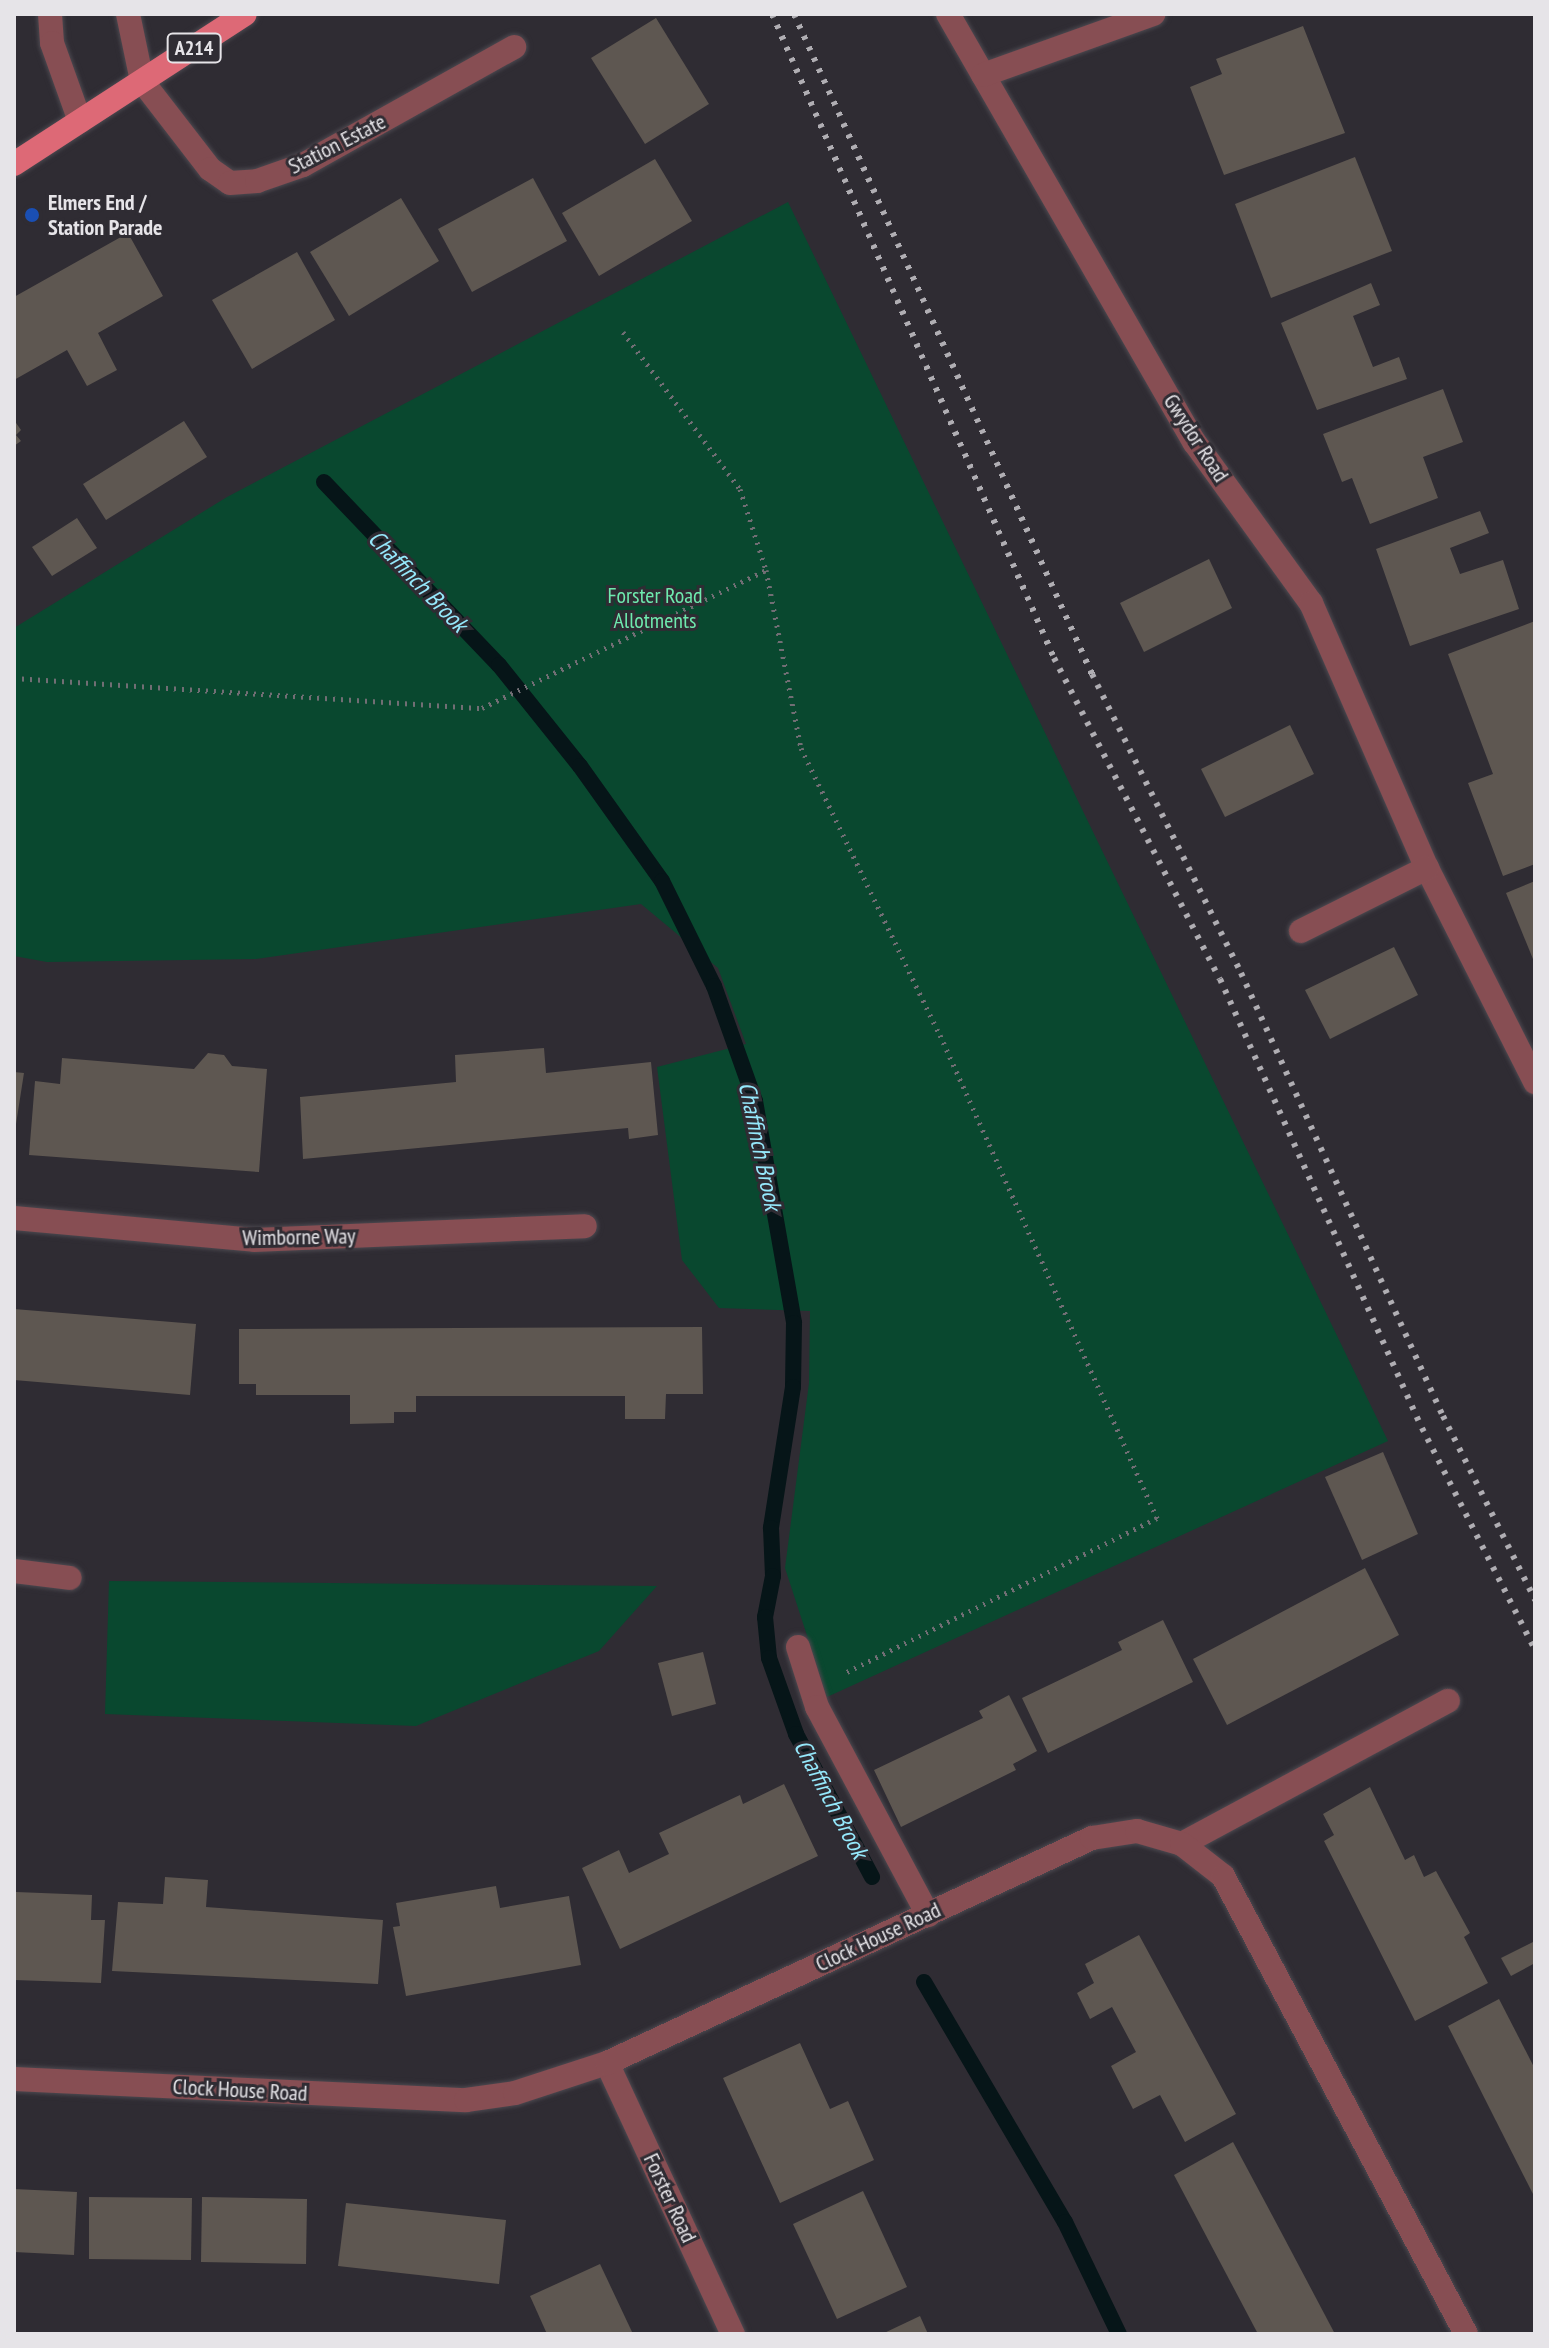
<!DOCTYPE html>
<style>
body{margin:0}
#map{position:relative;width:1549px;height:2348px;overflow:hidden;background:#2f2c33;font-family:"PT Sans Narrow",sans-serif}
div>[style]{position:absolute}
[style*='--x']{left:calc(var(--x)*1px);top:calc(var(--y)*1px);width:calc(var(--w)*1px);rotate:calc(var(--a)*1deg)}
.green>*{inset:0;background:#09482f}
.stream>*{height:16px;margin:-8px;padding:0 8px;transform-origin:8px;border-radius:8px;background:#061518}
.building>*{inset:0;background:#5e5751}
.path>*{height:5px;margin-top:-2.5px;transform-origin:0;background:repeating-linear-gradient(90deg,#716e74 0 2px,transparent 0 8px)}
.roads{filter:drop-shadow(0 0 2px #4c4950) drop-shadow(0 0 2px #4c4950)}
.lane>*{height:24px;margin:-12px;padding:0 12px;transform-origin:12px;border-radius:12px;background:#874e53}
.street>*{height:24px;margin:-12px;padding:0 12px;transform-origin:12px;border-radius:12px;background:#874e53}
.primary>*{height:24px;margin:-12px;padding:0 12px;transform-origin:12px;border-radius:12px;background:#dd6976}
.rail>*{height:6px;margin-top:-3px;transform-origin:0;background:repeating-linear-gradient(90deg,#b0aeb3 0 4px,transparent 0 12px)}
.dots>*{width:22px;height:22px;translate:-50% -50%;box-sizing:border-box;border:4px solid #2f2c33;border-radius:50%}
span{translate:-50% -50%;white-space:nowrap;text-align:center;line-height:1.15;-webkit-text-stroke:6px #2f2c33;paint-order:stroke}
.shield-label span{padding:2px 6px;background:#2f2c33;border:2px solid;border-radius:6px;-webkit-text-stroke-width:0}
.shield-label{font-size:20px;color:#e6e4e8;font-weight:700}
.street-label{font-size:22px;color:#e6e4e8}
.poi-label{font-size:22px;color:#e6e4e8;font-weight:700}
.left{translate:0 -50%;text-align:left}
.park-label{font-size:22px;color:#6eeaae}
.water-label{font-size:24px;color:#95e8fb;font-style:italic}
.frame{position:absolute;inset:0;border:16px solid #e6e4e8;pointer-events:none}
</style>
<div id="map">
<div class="green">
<div style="clip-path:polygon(788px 202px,1388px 1441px,827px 1697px,785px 1568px,809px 1383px,810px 1311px,719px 1308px,682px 1260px,657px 1067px,746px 1044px,718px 968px,641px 904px,256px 959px,47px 962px,14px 956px,14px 628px,227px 497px)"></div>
<div style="clip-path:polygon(109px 1581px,657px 1586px,599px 1651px,416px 1726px,105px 1714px)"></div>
</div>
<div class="stream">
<div style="--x:324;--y:482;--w:253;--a:46.3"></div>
<div style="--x:499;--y:665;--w:129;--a:51.3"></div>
<div style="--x:580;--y:766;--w:141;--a:54.5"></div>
<div style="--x:662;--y:881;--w:117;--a:63.7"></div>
<div style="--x:714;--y:986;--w:122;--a:70.4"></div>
<div style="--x:755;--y:1101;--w:225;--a:80"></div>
<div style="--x:794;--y:1323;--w:64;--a:90.9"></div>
<div style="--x:793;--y:1387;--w:143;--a:98.9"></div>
<div style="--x:771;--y:1528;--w:48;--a:87.6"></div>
<div style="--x:773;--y:1576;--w:42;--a:101"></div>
<div style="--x:765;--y:1617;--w:41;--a:84.4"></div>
<div style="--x:769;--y:1658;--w:81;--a:70.4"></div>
<div style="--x:796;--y:1734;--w:162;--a:62"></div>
<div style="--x:924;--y:1982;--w:278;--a:59.6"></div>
<div style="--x:1065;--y:2222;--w:124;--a:64.3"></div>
</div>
<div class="building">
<div style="clip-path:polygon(656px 18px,709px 104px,645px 144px,591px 58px)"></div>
<div style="clip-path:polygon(1303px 26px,1345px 133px,1224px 175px,1190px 87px,1222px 74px,1216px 59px)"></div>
<div style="clip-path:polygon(1355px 157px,1392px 251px,1271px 298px,1235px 204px)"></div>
<div style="clip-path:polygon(655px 159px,692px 221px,599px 276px,562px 213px)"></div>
<div style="clip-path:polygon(533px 178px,567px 241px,472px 292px,438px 229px)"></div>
<div style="clip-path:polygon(401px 198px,439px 261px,349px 316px,310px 252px)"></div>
<div style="clip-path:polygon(128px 233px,163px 296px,98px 333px,117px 370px,87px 386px,67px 350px,14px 380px,14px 297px)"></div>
<div style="clip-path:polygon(297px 252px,335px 320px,252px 369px,212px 300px)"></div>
<div style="clip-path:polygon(1371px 283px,1380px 305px,1353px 316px,1373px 367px,1399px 357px,1407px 379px,1317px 410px,1281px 323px)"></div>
<div style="clip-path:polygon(1443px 389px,1463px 442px,1423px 457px,1438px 498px,1370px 524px,1352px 478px,1342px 482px,1323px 434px)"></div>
<div style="clip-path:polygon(14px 420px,21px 430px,16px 435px,21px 441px,14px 446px)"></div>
<div style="clip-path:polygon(184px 421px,207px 457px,106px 520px,83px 484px)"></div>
<div style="clip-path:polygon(1480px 511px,1489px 533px,1450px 548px,1460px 574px,1503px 560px,1519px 609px,1410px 646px,1376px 549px)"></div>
<div style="clip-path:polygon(77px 518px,97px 548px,52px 576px,32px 547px)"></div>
<div style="clip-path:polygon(1209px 559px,1232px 608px,1144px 652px,1120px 603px)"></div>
<div style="clip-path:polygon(1535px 621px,1535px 864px,1503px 876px,1468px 783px,1493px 774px,1448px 654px)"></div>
<div style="clip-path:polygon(1290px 725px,1314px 774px,1225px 817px,1201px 769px)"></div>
<div style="clip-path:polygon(1535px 881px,1535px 964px,1506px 893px)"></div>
<div style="clip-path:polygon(1394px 947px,1418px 995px,1330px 1039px,1305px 990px)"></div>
<div style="clip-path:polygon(544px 1048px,546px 1073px,651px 1062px,658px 1135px,629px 1139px,628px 1128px,303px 1159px,300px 1097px,456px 1082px,455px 1055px)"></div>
<div style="clip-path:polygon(208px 1053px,224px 1055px,232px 1066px,267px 1069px,259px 1172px,29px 1155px,35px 1081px,60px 1084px,62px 1058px,194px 1069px)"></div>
<div style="clip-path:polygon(14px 1072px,24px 1073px,16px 1124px,14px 1124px)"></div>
<div style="clip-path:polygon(14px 1309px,196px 1324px,190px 1395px,14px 1380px)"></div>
<div style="clip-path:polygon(702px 1327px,703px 1394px,666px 1394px,665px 1419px,625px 1419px,625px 1396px,416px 1396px,416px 1412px,394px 1412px,394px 1423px,350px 1424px,350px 1395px,256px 1395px,256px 1384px,239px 1384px,239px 1329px)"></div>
<div style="clip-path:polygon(1383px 1452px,1418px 1534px,1362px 1560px,1325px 1477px)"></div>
<div style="clip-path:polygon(1365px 1568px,1399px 1635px,1227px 1725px,1193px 1659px)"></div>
<div style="clip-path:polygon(1163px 1620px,1193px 1682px,1048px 1753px,1022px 1698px,1122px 1650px,1118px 1642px)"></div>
<div style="clip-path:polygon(703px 1652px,716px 1704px,672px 1716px,658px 1663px)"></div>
<div style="clip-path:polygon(1009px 1695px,1037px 1751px,1013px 1764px,1016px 1770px,901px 1827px,874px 1770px,983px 1718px,979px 1711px)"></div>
<div style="clip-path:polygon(784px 1784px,818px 1856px,620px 1949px,582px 1868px,619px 1850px,629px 1873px,669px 1854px,659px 1833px,740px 1795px,743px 1804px)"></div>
<div style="clip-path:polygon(1370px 1787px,1405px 1860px,1414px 1855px,1424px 1877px,1436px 1871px,1470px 1933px,1464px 1937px,1488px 1983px,1415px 2021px,1324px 1841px,1334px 1835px,1323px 1814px)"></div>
<div style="clip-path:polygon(165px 1877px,208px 1880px,206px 1907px,383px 1920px,378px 1984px,112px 1971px,118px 1902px,163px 1904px)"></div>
<div style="clip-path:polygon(496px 1886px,500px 1908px,569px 1896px,581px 1965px,406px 1996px,393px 1927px,400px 1926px,396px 1903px)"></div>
<div style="clip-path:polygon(16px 1892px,92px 1895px,91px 1920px,105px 1920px,101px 1983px,14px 1980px)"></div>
<div style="clip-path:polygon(1139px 1935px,1236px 2114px,1185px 2142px,1160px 2095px,1133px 2109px,1111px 2066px,1136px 2052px,1112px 2007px,1090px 2019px,1077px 1993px,1094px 1983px,1085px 1964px)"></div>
<div style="clip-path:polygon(1535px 1941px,1535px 1963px,1511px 1976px,1501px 1958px)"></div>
<div style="clip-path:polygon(1499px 1999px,1535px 2069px,1535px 2198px,1448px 2026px)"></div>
<div style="clip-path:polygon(800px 2043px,830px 2109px,848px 2101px,874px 2160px,780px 2203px,723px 2078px)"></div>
<div style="clip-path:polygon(1233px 2142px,1280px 2230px,1335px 2334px,1258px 2334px,1174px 2175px)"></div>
<div style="clip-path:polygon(14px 2189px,77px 2192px,74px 2255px,14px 2252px)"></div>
<div style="clip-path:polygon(863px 2191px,907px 2287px,837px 2319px,793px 2224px)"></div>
<div style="clip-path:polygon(89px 2197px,192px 2198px,191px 2260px,89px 2259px)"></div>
<div style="clip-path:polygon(202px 2197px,307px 2199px,306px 2264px,201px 2262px)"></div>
<div style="clip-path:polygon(346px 2203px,506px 2220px,499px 2284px,338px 2266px)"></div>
<div style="clip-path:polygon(600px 2264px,633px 2334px,547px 2334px,530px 2296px)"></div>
<div style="clip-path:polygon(920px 2316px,928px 2334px,882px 2334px)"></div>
</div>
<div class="path">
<div style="--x:623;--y:332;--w:196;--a:53.3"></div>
<div style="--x:740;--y:489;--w:85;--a:72.2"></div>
<div style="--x:766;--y:570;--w:181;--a:78.9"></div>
<div style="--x:801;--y:748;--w:319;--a:64.2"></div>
<div style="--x:940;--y:1035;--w:530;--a:65.81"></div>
<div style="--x:1157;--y:1518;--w:348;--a:153.6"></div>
<div style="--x:14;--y:678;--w:469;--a:3.7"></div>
<div style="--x:482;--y:708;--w:316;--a:-25.9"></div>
</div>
<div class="roads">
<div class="lane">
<div style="--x:50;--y:14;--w:29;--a:86"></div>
<div style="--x:52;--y:43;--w:83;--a:70.3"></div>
<div style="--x:128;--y:14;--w:68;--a:78.2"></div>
<div style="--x:14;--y:1571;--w:56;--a:7.1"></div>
<div style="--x:798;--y:1647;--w:63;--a:72.4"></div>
<div style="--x:817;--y:1707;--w:236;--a:61.9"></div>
<div style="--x:1182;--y:1844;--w:302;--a:-28.3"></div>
</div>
<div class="street">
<div style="--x:948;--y:14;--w:495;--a:60.1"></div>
<div style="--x:1195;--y:443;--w:198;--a:54.1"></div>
<div style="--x:1311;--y:603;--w:289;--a:66.4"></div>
<div style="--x:1427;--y:868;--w:240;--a:63.2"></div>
<div style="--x:983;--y:75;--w:181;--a:-19.7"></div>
<div style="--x:142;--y:81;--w:111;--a:52.3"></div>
<div style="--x:210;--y:169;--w:24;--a:35"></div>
<div style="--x:230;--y:183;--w:27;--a:-4"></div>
<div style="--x:257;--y:181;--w:49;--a:-19.2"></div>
<div style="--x:303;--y:165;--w:242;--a:-29.2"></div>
<div style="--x:1301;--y:931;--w:141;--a:-26.6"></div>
<div style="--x:14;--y:1218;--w:241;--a:5.2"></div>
<div style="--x:254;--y:1240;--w:331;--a:-2.4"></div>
<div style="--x:607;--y:2063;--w:299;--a:65.1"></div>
<div style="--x:14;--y:2079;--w:452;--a:2.7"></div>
<div style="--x:466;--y:2100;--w:49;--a:-8.1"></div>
<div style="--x:515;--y:2093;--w:97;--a:-18.1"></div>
<div style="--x:607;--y:2063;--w:535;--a:-24.89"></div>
<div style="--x:1092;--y:1838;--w:46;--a:-8.8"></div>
<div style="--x:1137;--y:1831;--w:47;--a:16.1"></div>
<div style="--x:1182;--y:1844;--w:52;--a:38"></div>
<div style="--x:1223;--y:1876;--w:518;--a:62.05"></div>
</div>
<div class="primary">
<div style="--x:14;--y:164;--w:275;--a:-33"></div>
</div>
</div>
<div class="rail">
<div style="--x:772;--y:14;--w:703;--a:66.35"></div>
<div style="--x:1054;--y:658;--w:361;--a:62.7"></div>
<div style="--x:1220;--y:979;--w:492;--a:65.8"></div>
<div style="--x:1422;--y:1428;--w:249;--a:63"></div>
<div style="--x:794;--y:14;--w:724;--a:65.7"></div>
<div style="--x:1092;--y:674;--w:334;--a:63.5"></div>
<div style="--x:1241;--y:973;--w:487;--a:65.5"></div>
<div style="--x:1443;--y:1416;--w:206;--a:63.4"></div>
</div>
<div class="dots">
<div style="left:32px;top:215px;background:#1a4fb4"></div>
</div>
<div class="shield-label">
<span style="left:194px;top:48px">A214</span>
</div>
<div class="street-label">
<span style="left:337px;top:144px;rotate:-27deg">Station Estate</span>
<span style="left:1196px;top:438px;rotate:57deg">Gwydor Road</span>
<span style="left:299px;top:1237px;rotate:-1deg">Wimborne Way</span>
<span style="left:878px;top:1937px;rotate:-25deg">Clock House Road</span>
<span style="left:240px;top:2090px;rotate:3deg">Clock House Road</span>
<span style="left:670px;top:2198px;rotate:65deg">Forster Road</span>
</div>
<div class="poi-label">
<span class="left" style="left:48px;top:215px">Elmers End /<br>Station Parade</span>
</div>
<div class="park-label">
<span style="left:655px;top:608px">Forster Road<br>Allotments</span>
</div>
<div class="water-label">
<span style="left:418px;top:581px;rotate:46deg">Chaffinch Brook</span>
<span style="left:760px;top:1146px;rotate:78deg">Chaffinch Brook</span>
<span style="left:831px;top:1799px;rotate:62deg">Chaffinch Brook</span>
</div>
<div class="frame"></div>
</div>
